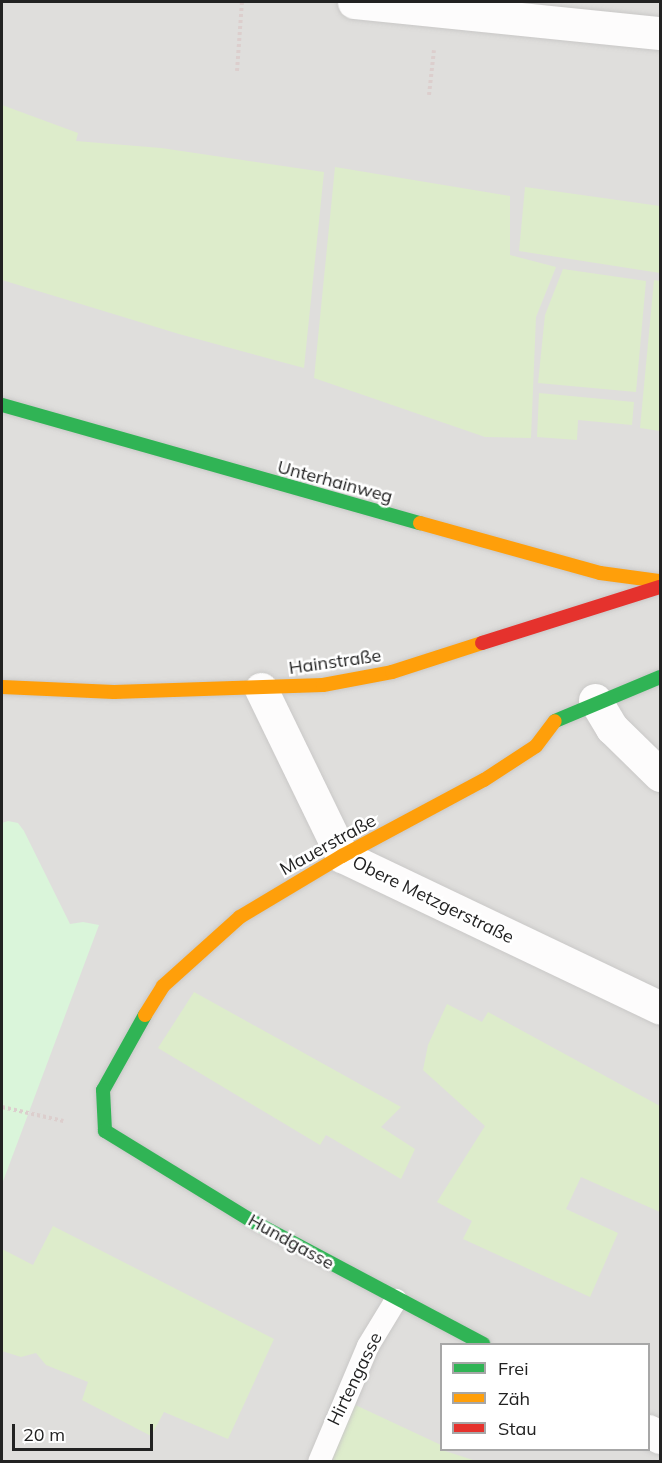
<!DOCTYPE html>
<meta charset="utf-8">
<style>
body{margin:0}
#map{position:relative;width:662px;height:1463px;overflow:hidden;background:#f0eeeb;font-family:Mulish,sans-serif}
div>[style]{position:absolute}
[style*='--x']{left:calc(var(--x)*1px);top:calc(var(--y)*1px);width:calc(var(--w)*1px);rotate:calc(var(--a)*1deg)}
.residential>*{inset:0;background:#dfdedc}
.grass>*{inset:0;background:#ddeccb}
.park>*{inset:0;background:#daf5da}
.path>*{height:4px;margin-top:-2px;transform-origin:0;background:repeating-linear-gradient(90deg,#dccecd 0 3px,transparent 0 6px)}
.roads{filter:drop-shadow(0 0 2px #c9c8c7) drop-shadow(0 0 2px #c9c8c7)}
.lane>*{height:22px;margin:-11px;padding:0 11px;transform-origin:11px;border-radius:11px;background:#fdfcfc}
.street>*{height:33px;margin:-16.5px;padding:0 16.5px;transform-origin:16.5px;border-radius:16.5px;background:#fdfcfc}
.fast>*{height:14px;margin:-7px;padding:0 7px;transform-origin:7px;border-radius:7px;background:#30b455}
.slow>*{height:14px;margin:-7px;padding:0 7px;transform-origin:7px;border-radius:7px;background:#ff9f0a}
.jam>*{height:14px;margin:-7px;padding:0 7px;transform-origin:7px;border-radius:7px;background:#e5322d}
span{translate:-50% -50%;white-space:nowrap;text-align:center;line-height:1.15;-webkit-text-stroke:5px #fff;paint-order:stroke}
.street-label{font-size:18px;color:#222}
.frame{position:absolute;inset:0;border:3px solid #222;pointer-events:none}
.legend{position:absolute;left:440px;top:1343px;width:210px;height:108px;box-sizing:border-box;background:#fff;border:2px solid #a7a7a7;margin:0;padding:8px 10px;list-style:none;font-size:18px;color:#222}
.legend li{display:flex;align-items:center;gap:12px;height:30px}
.legend b{width:30px;border:2px solid #a7a7a7}
.scale{position:absolute;left:12px;top:1424px;width:141px;height:27px;box-sizing:border-box;border:3px solid #222;border-top:0;padding-left:8px;font-size:18px;line-height:21px;white-space:nowrap;color:#222;-webkit-text-stroke:4px #fff;paint-order:stroke}
</style>
<div id="map">
<div class="residential">
<div style="clip-path:polygon(evenodd,2px 2px,660px 2px,660px 1461px,2px 1462px,2px 2px,442px 1344px,648px 1344px,648px 1450px,442px 1450px,442px 1344px)"></div>
</div>
<div class="grass">
<div style="clip-path:polygon(2px 105px,78px 133px,76px 141px,161px 148px,324px 172px,304px 368px,179px 334px,2px 280px)"></div>
<div style="clip-path:polygon(335px 167px,510px 196px,510px 255px,556px 267px,536px 317px,531px 438px,485px 437px,314px 378px)"></div>
<div style="clip-path:polygon(525px 187px,660px 206px,660px 273px,519px 251px)"></div>
<div style="clip-path:polygon(563px 269px,646px 281px,636px 392px,538px 383px,545px 315px)"></div>
<div style="clip-path:polygon(654px 280px,660px 281px,660px 431px,640px 428px)"></div>
<div style="clip-path:polygon(539px 393px,634px 402px,632px 425px,578px 420px,577px 440px,537px 437px)"></div>
<div style="clip-path:polygon(194px 992px,401px 1107px,381px 1127px,415px 1149px,401px 1179px,326px 1135px,320px 1145px,158px 1048px)"></div>
<div style="clip-path:polygon(447px 1004px,482px 1022px,488px 1012px,660px 1106px,660px 1212px,581px 1177px,566px 1209px,618px 1233px,590px 1297px,463px 1239px,472px 1221px,437px 1202px,485px 1126px,423px 1070px,428px 1045px)"></div>
<div style="clip-path:polygon(53px 1226px,274px 1339px,228px 1439px,164px 1412px,151px 1436px,82px 1400px,88px 1382px,46px 1365px,36px 1353px,21px 1357px,2px 1351px,2px 1249px,33px 1265px)"></div>
<div style="clip-path:polygon(349px 1402px,441px 1445px,442px 1450px,476px 1461px,332px 1462px)"></div>
</div>
<div class="park">
<div style="clip-path:polygon(8px 821px,18px 823px,24px 831px,70px 924px,83px 922px,99px 925px,2px 1184px,2px 823px)"></div>
</div>
<div class="path">
<div style="--x:237;--y:71;--w:69;--a:-85.9"></div>
<div style="--x:429;--y:95;--w:45;--a:-83.7"></div>
<div style="--x:2;--y:1107;--w:63;--a:12.9"></div>
</div>
<div class="roads">
<div class="lane">
<div style="--x:319;--y:1462;--w:126;--a:-67.1"></div>
<div style="--x:368;--y:1346;--w:54;--a:-58.7"></div>
</div>
<div class="street">
<div style="--x:354;--y:2;--w:308;--a:5.8"></div>
<div style="--x:261;--y:689;--w:186;--a:64.1"></div>
<div style="--x:342;--y:856;--w:352;--a:25.5"></div>
<div style="--x:595;--y:700;--w:33;--a:59"></div>
<div style="--x:612;--y:728;--w:67;--a:44.4"></div>
<div style="--x:648;--y:1431;--w:13;--a:27"></div>
</div>
<div class="fast">
<div style="--x:2;--y:405;--w:434;--a:15.8"></div>
<div style="--x:555;--y:721;--w:114;--a:-22.7"></div>
<div style="--x:145;--y:1015;--w:86;--a:119.2"></div>
<div style="--x:103;--y:1090;--w:41;--a:87.2"></div>
<div style="--x:105;--y:1131;--w:172;--a:31.5"></div>
<div style="--x:252;--y:1221;--w:262;--a:28"></div>
</div>
<div class="slow">
<div style="--x:420;--y:523;--w:187;--a:15.5"></div>
<div style="--x:600;--y:573;--w:61;--a:7.6"></div>
<div style="--x:2;--y:687;--w:112;--a:2.6"></div>
<div style="--x:114;--y:692;--w:209;--a:-1.9"></div>
<div style="--x:323;--y:685;--w:70;--a:-10.7"></div>
<div style="--x:392;--y:672;--w:95;--a:-17.9"></div>
<div style="--x:145;--y:1015;--w:34;--a:-58"></div>
<div style="--x:163;--y:986;--w:103;--a:-41.9"></div>
<div style="--x:240;--y:917;--w:119;--a:-30.9"></div>
<div style="--x:342;--y:856;--w:161;--a:-28.2"></div>
<div style="--x:484;--y:780;--w:62;--a:-33.2"></div>
<div style="--x:536;--y:746;--w:31;--a:-53"></div>
</div>
<div class="jam">
<div style="--x:482;--y:643;--w:187;--a:-17.5"></div>
</div>
</div>
<div class="street-label">
<span style="left:335px;top:482px;rotate:15deg">Unterhainweg</span>
<span style="left:335px;top:662px;rotate:-8deg">Hainstraße</span>
<span style="left:328px;top:845px;rotate:-29deg">Mauerstraße</span>
<span style="left:433px;top:900px;rotate:26deg">Obere Metzgerstraße</span>
<span style="left:291px;top:1242px;rotate:29deg">Hundgasse</span>
<span style="left:355px;top:1379px;rotate:-64deg">Hirtengasse</span>
</div>
<div class="frame"></div>
<ul class="legend">
<li><b style="height:8px;background:#30b455"></b>Frei</li>
<li><b style="height:8px;background:#ff9f0a"></b>Zäh</li>
<li><b style="height:8px;background:#e5322d"></b>Stau</li>
</ul>
<div class="scale">20 m</div>
</div>
